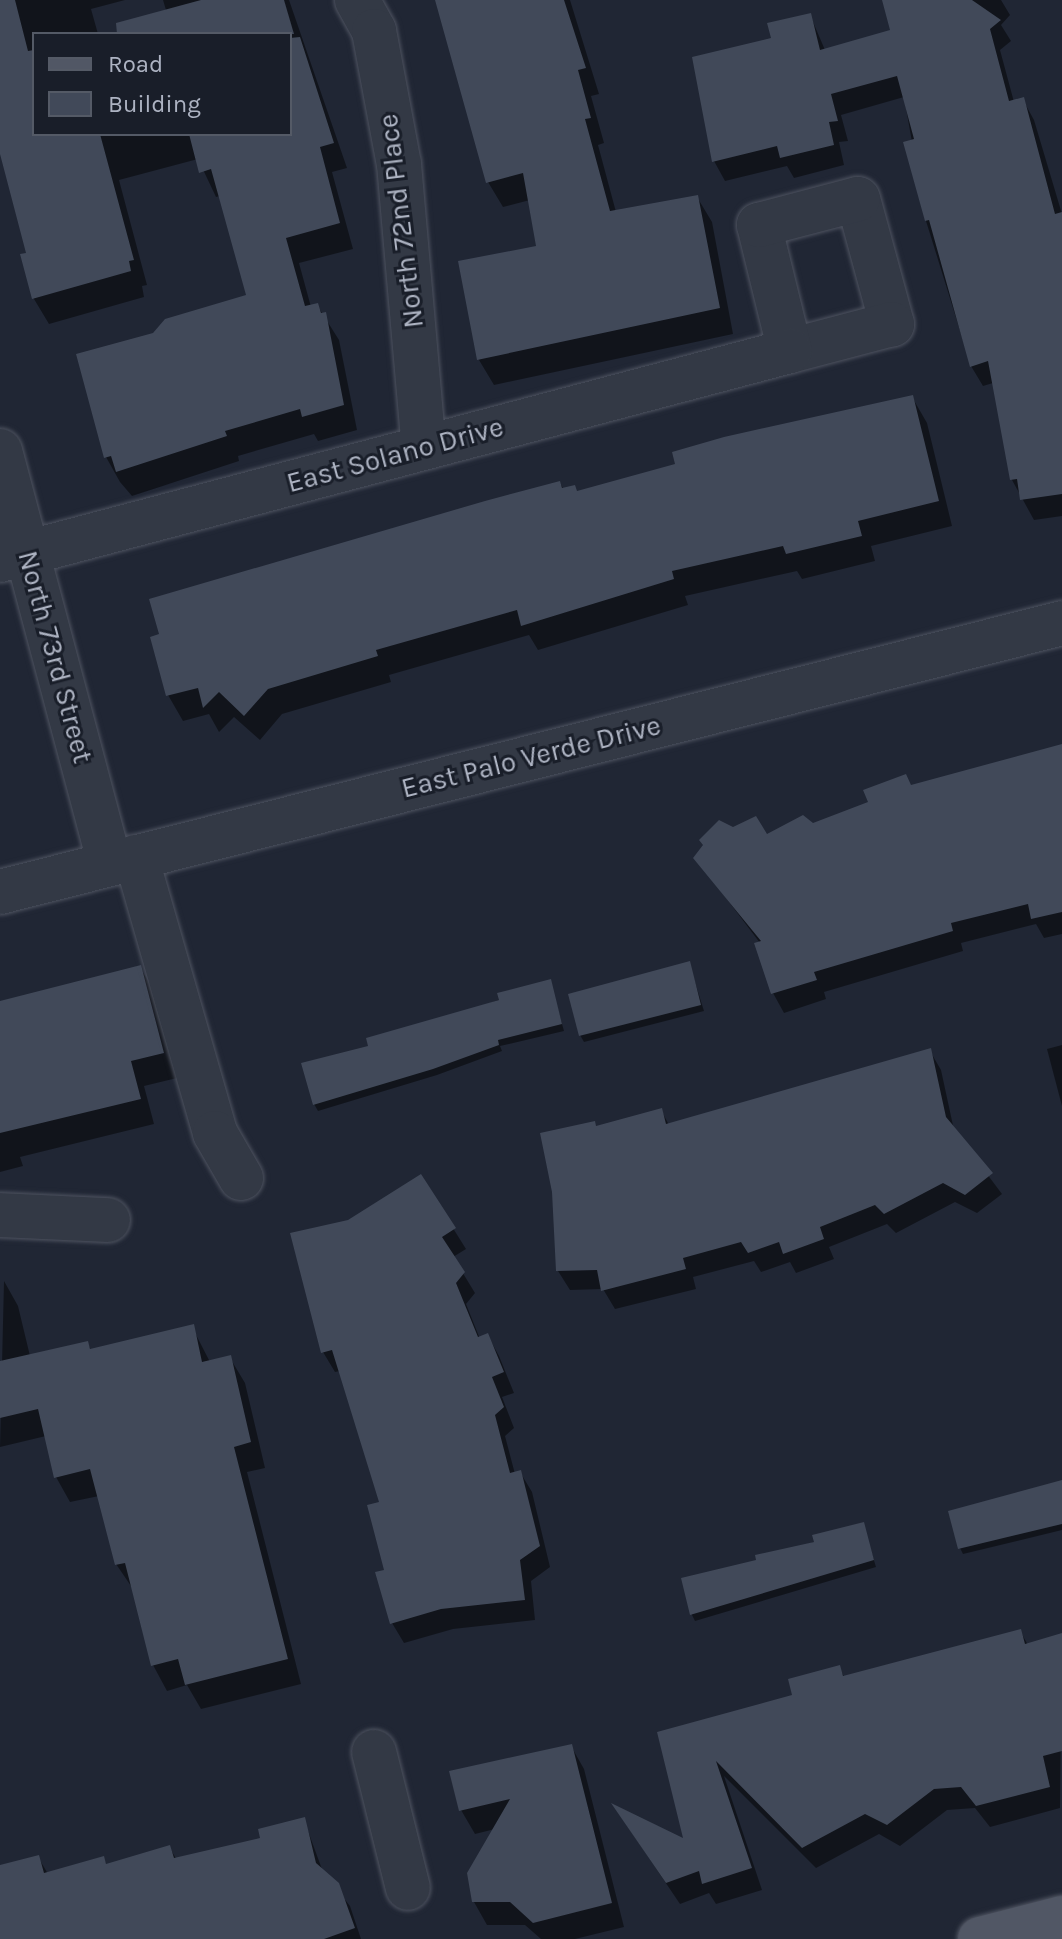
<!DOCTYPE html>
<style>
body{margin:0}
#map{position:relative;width:1062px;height:1939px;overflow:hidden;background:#202634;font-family:Karla,sans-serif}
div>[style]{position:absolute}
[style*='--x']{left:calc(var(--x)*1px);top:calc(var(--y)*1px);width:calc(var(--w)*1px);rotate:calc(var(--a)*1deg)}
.shadow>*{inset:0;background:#0007}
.building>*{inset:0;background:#414959}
.roads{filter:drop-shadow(0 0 2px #4e5360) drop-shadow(0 0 2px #4e5360)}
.minor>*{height:44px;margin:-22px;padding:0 22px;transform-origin:22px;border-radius:22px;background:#333945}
.major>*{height:44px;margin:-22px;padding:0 22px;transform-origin:22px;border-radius:22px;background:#515765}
span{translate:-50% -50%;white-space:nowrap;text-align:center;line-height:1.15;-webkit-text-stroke:6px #191e29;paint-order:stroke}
.street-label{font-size:28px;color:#adb3c2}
.legend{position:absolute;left:32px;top:32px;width:260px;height:104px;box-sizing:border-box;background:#191e29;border:2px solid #545a66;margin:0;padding:10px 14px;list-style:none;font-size:24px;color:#adb3c2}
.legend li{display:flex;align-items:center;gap:16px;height:40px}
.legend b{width:40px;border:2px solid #545a66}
</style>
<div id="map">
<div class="shadow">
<div style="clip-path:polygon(0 0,125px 0,91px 9px,98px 34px,34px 34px,34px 134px,290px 134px,290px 34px,173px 34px,163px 0,289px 0,347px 168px,332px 172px,353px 249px,299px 263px,311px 307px,317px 305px,339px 340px,357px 430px,318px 441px,314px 434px,238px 456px,239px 461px,132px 496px,120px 482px,106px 457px,154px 335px,248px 297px,220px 196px,216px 197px,198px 159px,119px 180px,147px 285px,142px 286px,144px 297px,49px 324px,34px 299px,23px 256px,29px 254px,0 146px)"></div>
<div style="clip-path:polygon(436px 0,570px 0,599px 94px,591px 96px,604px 143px,598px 145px,616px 212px,697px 197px,712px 222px,733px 334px,494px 385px,479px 360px,539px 247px,530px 200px,503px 207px,488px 182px)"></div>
<div style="clip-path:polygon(884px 0,1001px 0,1010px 15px,1001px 25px,1011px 41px,1000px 50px,1014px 102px,1023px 100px,1034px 120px,1062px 214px,1062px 516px,1034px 520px,1012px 480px,993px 383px,983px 386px,971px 366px,926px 221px,904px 97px,841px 115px,848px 141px,839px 142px,844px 165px,794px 178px,787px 166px,725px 181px,714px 161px,773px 39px,810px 15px,825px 50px,892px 31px)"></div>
<div style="clip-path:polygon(912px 397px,927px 423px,952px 526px,871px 546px,875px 561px,802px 579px,797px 571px,685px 596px,688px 605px,538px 650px,529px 635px,389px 675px,391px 682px,282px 714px,260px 740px,234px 717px,219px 732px,209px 714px,183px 721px,168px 695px,560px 483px,564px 490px,577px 493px)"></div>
<div style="clip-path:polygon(1062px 747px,1062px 934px,1044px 938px,1036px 924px,961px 943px,963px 951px,824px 992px,826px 999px,784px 1013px,773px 993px,760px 943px,696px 858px,733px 829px,766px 837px,812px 825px,911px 787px)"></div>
<div style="clip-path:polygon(689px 963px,704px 1011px,584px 1042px,580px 1035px)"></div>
<div style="clip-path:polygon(140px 967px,155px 993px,177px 1078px,144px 1086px,154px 1124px,20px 1157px,23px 1166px,0 1172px,0 1003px)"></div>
<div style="clip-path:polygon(550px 981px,564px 1031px,500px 1046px,502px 1051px,437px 1075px,318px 1111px,314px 1104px,370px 1047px)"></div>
<div style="clip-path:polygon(1062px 1045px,1062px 1106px,1047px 1049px)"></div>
<div style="clip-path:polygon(930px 1051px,941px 1070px,954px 1130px,1002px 1194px,977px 1213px,955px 1202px,896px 1233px,887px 1224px,829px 1247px,834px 1259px,796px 1273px,790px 1262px,761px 1272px,754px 1261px,693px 1277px,696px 1289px,615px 1309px,603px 1289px,570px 1290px,558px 1271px,597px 1128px,661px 1110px,669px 1125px)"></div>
<div style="clip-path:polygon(421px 1177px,466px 1249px,453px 1257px,475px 1293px,466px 1304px,480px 1339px,488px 1336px,499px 1356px,514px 1393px,502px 1397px,514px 1428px,505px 1436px,515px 1474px,520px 1472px,532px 1492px,550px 1567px,531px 1581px,535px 1620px,453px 1629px,404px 1643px,392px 1623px,381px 1504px,340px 1371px,335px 1372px,323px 1352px,348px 1222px)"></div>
<div style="clip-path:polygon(4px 1281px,18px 1306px,30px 1356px,87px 1343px,91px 1350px,192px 1327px,210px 1362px,230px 1358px,245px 1383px,265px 1468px,247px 1472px,301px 1684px,201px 1709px,187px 1685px,167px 1691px,153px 1665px,133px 1589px,116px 1564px,99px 1496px,70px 1502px,56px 1477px,46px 1436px,0 1447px)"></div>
<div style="clip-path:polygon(1062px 1482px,1062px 1530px,963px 1554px,960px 1548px)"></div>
<div style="clip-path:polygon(863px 1524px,876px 1567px,695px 1621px,692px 1615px,683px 1580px,759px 1562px)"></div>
<div style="clip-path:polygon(1020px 1631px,1028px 1645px,1062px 1635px,1060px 1808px,990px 1827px,975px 1808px,947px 1810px,900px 1846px,879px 1834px,816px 1868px,724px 1776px,762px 1890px,716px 1904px,709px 1893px,680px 1904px,626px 1824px,686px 1841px,659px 1733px,795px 1697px,839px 1668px,845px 1678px)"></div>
<div style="clip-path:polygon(571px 1746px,584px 1769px,624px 1927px,575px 1939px,541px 1939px,525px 1925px,487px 1925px,474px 1902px,495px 1829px,475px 1834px,461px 1810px)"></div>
<div style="clip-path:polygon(304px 1820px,323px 1872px,350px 1906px,361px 1939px,5px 1939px,0 1867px,38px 1857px,48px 1874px,103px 1858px,107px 1866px,169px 1847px,177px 1860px,262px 1839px)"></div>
</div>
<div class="building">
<div style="clip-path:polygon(0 0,15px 0,28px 51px,34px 50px,34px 134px,100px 134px,134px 260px,129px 261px,131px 271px,32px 299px,20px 254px,26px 253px,0 154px)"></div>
<div style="clip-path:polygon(201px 0,284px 0,294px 34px,117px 34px,116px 23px)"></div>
<div style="clip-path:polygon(435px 0,564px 0,586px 68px,578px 70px,591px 118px,585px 119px,610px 211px,698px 195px,720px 308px,477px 360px,458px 261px,536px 246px,523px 173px,486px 183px)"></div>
<div style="clip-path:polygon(882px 0,972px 0,1001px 20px,990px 29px,1009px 101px,1024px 97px,1055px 214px,1062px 212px,1062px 494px,1020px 500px,1017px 479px,1010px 480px,988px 361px,970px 367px,929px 220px,925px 221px,903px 142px,914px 139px,897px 76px,831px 94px,838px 121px,829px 122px,834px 145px,780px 158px,777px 146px,712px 162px,692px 57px,771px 38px,767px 23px,811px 13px,820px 50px,890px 30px)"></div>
<div style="clip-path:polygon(300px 37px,334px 143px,320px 147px,340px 223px,286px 238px,305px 306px,318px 303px,321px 313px,326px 312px,344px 405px,302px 417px,300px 409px,225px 431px,227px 436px,116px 472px,111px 456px,104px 458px,76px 354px,153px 333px,165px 319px,246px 295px,211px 169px,199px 173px,189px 134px,290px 134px,290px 38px)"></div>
<div style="clip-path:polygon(913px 395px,939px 501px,858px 521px,862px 536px,786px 554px,783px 546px,672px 571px,674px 579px,521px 626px,517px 610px,376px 650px,378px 656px,268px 689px,244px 716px,219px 692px,203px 708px,198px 688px,166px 696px,150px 637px,159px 634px,149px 599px,485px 501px,560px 481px,562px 488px,575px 485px,577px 491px,675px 464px,672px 452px,724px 437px)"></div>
<div style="clip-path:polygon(1062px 744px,1062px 912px,1031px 919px,1028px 904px,951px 923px,953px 931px,814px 972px,817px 980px,771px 994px,754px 943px,761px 941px,693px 858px,703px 845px,699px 840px,719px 820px,733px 827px,756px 816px,767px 834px,803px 815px,813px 823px,868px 802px,863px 790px,906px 774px,911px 785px)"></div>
<div style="clip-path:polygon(690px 961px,701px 1005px,579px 1036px,568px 994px)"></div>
<div style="clip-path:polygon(141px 965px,164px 1053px,131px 1061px,141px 1099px,0 1133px,0 1001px)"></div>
<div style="clip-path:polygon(551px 979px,562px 1024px,498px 1040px,499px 1045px,433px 1069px,313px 1105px,301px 1063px,368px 1046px,366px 1038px,499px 1000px,497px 993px)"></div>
<div style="clip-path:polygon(931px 1048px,946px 1117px,993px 1173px,965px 1195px,943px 1183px,884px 1214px,875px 1205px,820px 1227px,824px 1239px,783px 1254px,779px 1242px,748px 1253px,741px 1242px,683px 1258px,686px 1269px,601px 1291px,597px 1270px,556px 1271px,552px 1192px,540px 1133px,595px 1121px,596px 1126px,662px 1108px,666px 1124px)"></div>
<div style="clip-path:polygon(421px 1174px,456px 1228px,442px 1237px,465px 1272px,456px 1283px,478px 1337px,488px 1333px,504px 1372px,492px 1377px,504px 1407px,495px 1415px,510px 1473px,521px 1470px,540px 1546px,520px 1560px,525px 1600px,441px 1609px,390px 1624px,375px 1572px,384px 1570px,367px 1505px,379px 1502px,332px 1350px,321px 1353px,290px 1233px,348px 1220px)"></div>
<div style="clip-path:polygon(194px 1324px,202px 1362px,231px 1355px,251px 1442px,234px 1447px,288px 1659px,185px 1685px,178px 1659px,151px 1666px,125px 1563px,115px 1565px,90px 1469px,54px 1478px,38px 1409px,0 1418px,0 1361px,88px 1341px,90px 1349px)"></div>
<div style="clip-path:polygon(1062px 1480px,1062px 1524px,958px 1549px,948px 1511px)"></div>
<div style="clip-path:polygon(864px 1522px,874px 1560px,690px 1615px,681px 1578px,756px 1560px,755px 1555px,814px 1542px,812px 1535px)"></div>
<div style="clip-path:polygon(1021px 1629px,1025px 1644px,1062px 1633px,1062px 1751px,1043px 1756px,1050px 1787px,976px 1806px,961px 1787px,934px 1789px,887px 1825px,865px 1814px,802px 1848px,716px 1761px,752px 1868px,702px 1884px,699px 1871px,666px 1883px,611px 1803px,683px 1838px,657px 1732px,792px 1695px,788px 1679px,840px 1665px,843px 1676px)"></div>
<div style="clip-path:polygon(572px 1744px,612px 1903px,533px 1923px,510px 1902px,472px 1902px,467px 1873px,510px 1799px,459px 1811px,449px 1771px)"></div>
<div style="clip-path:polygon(305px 1817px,316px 1863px,339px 1883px,355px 1928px,324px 1939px,0 1939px,0 1865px,39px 1855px,44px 1873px,104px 1856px,106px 1864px,170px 1845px,174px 1858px,260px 1838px,258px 1829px)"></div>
</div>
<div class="roads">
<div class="minor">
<div style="--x:357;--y:0;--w:35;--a:61"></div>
<div style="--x:374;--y:31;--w:135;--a:79.4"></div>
<div style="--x:399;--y:164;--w:284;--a:85"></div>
<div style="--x:858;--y:199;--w:130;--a:74.8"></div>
<div style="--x:892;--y:324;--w:106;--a:165.2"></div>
<div style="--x:790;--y:351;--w:130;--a:-103.8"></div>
<div style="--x:759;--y:225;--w:102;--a:-14.7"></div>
<div style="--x:0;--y:451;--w:427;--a:75.1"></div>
<div style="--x:0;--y:560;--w:817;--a:-14.82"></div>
<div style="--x:136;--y:857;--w:287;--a:74"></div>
<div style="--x:215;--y:1133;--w:52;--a:60"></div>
<div style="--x:0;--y:892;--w:1096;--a:-14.21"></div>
<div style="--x:0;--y:1215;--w:108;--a:2.7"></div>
<div style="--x:374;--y:1752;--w:140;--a:76"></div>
</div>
<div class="major">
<div style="--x:980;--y:1939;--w:85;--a:-14.4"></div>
</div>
</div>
<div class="street-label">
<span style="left:401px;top:221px;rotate:-97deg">North 72nd Place</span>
<span style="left:395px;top:455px;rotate:-15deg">East Solano Drive</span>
<span style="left:55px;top:657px;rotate:75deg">North 73rd Street</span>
<span style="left:531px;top:757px;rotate:-14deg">East Palo Verde Drive</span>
</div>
<ul class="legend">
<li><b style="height:10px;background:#515765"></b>Road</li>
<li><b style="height:22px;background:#414959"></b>Building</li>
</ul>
</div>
